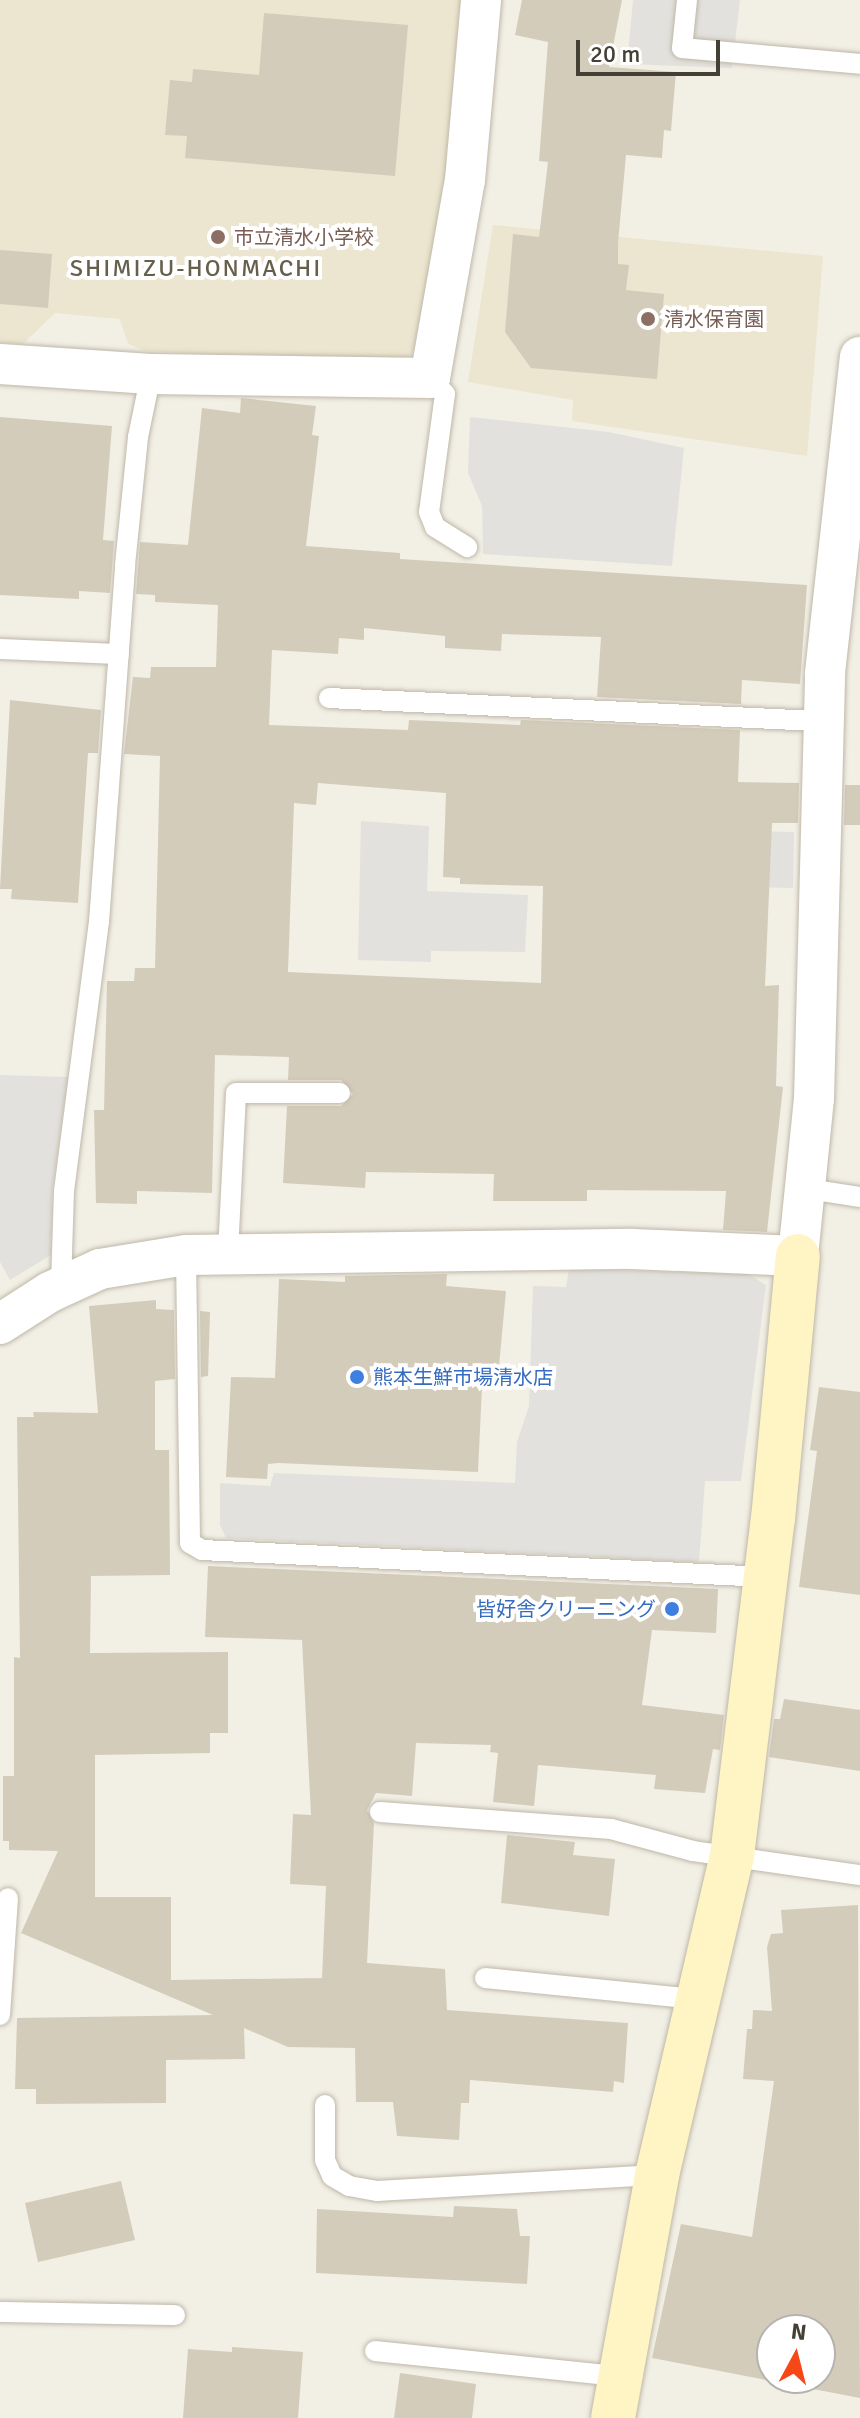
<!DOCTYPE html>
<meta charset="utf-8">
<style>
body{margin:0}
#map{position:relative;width:860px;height:2418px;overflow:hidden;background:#f2efe5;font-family:Signika,"Noto Sans JP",sans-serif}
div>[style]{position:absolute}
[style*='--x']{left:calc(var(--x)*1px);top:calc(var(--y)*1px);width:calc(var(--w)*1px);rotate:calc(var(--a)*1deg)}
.education>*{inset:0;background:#ece5cf}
.parking>*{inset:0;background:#e3e1dd}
.building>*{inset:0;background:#d4ccbb}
.roads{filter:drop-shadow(0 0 2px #beb8a8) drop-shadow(0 0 2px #beb8a8)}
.lane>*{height:20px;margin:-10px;padding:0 10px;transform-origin:10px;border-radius:10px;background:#fff}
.street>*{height:40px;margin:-20px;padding:0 20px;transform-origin:20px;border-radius:20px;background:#fff}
.secondary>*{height:44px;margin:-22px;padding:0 22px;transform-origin:22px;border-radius:22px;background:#fef4c4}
.dots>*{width:22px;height:22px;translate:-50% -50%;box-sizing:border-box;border:4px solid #fff;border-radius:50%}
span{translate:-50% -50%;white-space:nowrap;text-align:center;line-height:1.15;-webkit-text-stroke:8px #fff;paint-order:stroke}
.education-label{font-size:20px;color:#785e54}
.left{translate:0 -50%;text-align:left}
.shop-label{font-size:20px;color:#366cbe}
.right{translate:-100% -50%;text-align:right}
.quarter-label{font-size:24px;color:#675e4c;letter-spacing:2px}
.north{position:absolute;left:756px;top:2314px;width:80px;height:80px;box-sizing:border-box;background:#fff;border:2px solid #b5b3ae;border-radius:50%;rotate:7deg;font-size:22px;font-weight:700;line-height:32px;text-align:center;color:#454035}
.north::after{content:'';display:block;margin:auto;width:28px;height:36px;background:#f84717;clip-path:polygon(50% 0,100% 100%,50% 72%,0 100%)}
.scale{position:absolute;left:576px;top:40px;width:144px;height:36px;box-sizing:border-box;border:4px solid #454035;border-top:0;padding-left:10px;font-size:24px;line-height:28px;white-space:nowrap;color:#454035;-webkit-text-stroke:6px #fff;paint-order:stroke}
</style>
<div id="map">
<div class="education">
<div style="clip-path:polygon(0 0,466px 0,449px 161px,418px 343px,407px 359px,391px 365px,146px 351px,128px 344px,120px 319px,55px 313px,23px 344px,0 342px)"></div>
<div style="clip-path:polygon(493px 225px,823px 256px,807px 456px,572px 421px,573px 400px,468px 382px)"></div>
</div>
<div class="parking">
<div style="clip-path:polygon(633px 0,740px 0,732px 68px,627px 64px)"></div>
<div style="clip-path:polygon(470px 417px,609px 432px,684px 448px,672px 566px,483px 554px,482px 506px,468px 473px)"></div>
<div style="clip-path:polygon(361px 821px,429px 826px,427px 891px,528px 895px,525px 952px,431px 951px,431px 962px,358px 960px)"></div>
<div style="clip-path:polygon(719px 830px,794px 832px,793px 888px,719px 886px)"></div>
<div style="clip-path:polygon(0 1075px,68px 1077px,52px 1191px,51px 1255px,10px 1280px,0 1262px)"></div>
<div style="clip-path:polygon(569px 1269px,748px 1274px,766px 1285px,741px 1481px,705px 1481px,699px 1562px,226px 1538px,220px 1525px,220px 1483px,270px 1486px,274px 1473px,515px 1483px,517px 1442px,529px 1406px,533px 1286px,566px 1287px)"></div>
</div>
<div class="building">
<div style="clip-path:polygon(522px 0,622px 0,609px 67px,676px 72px,671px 131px,664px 130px,662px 158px,626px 155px,618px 243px,618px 264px,629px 265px,626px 290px,664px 294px,657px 379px,531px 368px,505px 332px,513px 234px,539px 237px,548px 162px,539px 161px,548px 42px,515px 35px)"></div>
<div style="clip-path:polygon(264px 13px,408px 25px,395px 176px,185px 158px,187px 136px,165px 135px,170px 80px,192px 82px,193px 69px,259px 75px)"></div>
<div style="clip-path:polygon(0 250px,52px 254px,48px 308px,0 304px)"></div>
<div style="clip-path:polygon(evenodd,241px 398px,316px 406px,312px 435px,319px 436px,306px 546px,400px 553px,400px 559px,807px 585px,800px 684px,742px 680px,741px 704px,597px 697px,601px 637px,502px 634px,501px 651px,445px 648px,445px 636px,364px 628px,364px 640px,339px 638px,338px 654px,272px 650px,269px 725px,408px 730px,409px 720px,520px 725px,521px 720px,740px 730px,738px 782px,799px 783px,798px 823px,772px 823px,765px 986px,779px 985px,776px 1086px,783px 1087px,767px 1232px,723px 1230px,726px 1191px,587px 1190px,587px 1201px,493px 1201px,494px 1174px,366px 1172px,365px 1188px,283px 1183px,287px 1106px,341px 1106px,353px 1094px,341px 1080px,288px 1080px,289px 1057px,215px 1055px,212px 1193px,137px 1191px,137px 1204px,96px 1203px,94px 1110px,104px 1110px,107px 981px,134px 981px,135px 968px,155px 968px,160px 756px,124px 754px,133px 677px,150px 678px,151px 667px,216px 667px,218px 605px,155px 602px,155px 595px,136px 594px,140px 542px,188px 545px,202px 408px,240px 413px,241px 398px,318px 783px,446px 793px,443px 877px,460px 878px,460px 884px,543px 886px,541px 983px,288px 972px,294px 803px,316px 805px,318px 783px)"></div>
<div style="clip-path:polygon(0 417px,112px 426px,103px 540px,114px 541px,110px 593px,79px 591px,79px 599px,0 595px)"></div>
<div style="clip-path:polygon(10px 700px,101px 710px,98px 753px,88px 753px,78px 903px,11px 899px,12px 889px,0 889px)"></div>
<div style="clip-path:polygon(845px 785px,860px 785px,860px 825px,844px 825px)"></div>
<div style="clip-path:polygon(447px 1274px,446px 1286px,506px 1291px,499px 1366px,483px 1366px,478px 1472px,279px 1463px,268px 1464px,267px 1479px,226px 1477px,231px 1377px,275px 1378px,279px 1279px,345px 1282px,345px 1276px)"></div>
<div style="clip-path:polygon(156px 1300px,156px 1309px,174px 1310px,175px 1379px,155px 1381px,155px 1450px,169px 1450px,170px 1575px,91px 1576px,90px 1653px,228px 1652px,228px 1733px,210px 1733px,210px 1753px,95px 1755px,95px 1897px,171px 1897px,171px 1980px,322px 1978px,326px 1886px,290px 1884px,293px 1814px,311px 1815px,302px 1640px,205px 1637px,208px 1566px,718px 1589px,716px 1633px,652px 1630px,642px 1705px,724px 1715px,720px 1750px,713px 1749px,705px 1793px,654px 1789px,656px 1775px,538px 1765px,534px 1806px,493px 1802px,498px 1753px,490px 1752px,491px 1745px,416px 1743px,412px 1796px,376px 1793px,367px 1810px,374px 1823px,367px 1963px,445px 1969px,447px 2010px,628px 2023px,624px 2083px,614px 2081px,613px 2092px,470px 2080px,469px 2103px,461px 2103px,459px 2140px,397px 2136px,393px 2102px,356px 2102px,355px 2048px,288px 2047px,244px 2028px,245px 2059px,166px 2060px,166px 2103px,36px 2104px,36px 2089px,15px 2089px,17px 2018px,213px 2015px,21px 1933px,58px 1851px,9px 1850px,9px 1841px,3px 1841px,3px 1776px,14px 1776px,14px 1657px,20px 1658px,17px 1417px,34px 1417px,33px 1412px,98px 1413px,89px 1306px)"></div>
<div style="clip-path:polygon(200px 1311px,210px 1312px,208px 1376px,201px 1377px)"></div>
<div style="clip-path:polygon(819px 1387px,860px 1392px,860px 1595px,799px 1587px,817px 1451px,810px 1450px)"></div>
<div style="clip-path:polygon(784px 1699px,860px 1710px,860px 1771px,769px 1757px,774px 1719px,780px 1719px)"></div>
<div style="clip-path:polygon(507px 1835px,575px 1842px,573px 1855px,615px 1859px,609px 1916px,501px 1903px)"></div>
<div style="clip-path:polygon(evenodd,858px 1905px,860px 2398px,652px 2358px,681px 2224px,752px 2237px,774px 2081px,743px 2079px,747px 2029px,752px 2029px,753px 2010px,772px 2011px,767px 1947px,771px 1934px,783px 1933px,781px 1910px,858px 1905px,772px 2330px,820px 2330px,820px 2378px,772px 2378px,772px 2330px)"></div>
<div style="clip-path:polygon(121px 2181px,135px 2240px,38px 2262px,25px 2203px)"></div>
<div style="clip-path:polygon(454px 2206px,517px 2209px,520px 2236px,530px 2236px,527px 2284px,316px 2273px,317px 2209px,453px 2217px)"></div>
<div style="clip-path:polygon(232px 2347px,303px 2352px,298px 2418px,183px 2418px,188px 2349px,232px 2352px)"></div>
<div style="clip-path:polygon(400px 2373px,476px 2384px,472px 2418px,394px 2418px)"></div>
</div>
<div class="roads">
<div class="lane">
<div style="--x:687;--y:0;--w:48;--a:95.9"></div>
<div style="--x:682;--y:48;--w:179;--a:5.1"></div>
<div style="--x:430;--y:378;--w:22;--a:47"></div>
<div style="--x:445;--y:394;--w:119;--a:97.7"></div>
<div style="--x:429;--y:512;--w:16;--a:68"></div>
<div style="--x:435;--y:527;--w:38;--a:32"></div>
<div style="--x:0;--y:649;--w:119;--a:2.4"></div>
<div style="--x:329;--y:698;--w:495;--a:2.7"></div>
<div style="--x:808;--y:1189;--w:53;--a:8.7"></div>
<div style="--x:228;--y:1252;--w:159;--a:-87.1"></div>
<div style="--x:236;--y:1093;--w:104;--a:0"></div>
<div style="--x:186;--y:1255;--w:288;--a:89.2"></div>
<div style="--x:190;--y:1543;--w:14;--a:30"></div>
<div style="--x:202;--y:1550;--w:566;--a:2.74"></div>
<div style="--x:61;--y:1286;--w:95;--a:-88.2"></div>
<div style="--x:64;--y:1191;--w:271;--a:-82.6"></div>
<div style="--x:99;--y:922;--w:358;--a:-85.8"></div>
<div style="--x:125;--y:565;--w:129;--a:-84.2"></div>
<div style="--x:138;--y:437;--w:64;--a:-78.3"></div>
<div style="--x:380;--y:1812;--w:232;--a:4.2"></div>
<div style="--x:611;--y:1829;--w:85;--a:15"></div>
<div style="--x:693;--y:1851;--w:169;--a:8.2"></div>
<div style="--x:485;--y:1978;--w:213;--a:5.7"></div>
<div style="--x:0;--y:2015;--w:117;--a:-86.1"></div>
<div style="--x:325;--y:2105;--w:55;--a:90"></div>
<div style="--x:325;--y:2160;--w:17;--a:66"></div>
<div style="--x:332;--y:2176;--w:20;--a:30"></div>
<div style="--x:349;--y:2186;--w:29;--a:10"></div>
<div style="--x:378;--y:2191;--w:279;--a:-3.3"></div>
<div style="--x:0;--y:2312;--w:175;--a:1"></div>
<div style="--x:375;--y:2351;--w:244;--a:5.9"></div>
</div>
<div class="street">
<div style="--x:0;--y:364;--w:151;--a:3.8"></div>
<div style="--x:151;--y:374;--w:279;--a:0.8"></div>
<div style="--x:430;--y:378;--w:201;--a:-80"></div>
<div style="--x:465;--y:180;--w:181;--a:-84.9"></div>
<div style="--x:0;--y:1324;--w:59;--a:-32.6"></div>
<div style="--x:50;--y:1292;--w:55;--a:-24.7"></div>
<div style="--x:100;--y:1269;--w:87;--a:-9.2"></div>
<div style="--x:186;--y:1255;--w:446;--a:-0.8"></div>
<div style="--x:632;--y:1249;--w:166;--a:2.4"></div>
<div style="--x:798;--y:1256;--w:158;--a:-84.2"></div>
<div style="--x:814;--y:1099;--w:426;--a:-88.5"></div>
<div style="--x:825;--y:673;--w:318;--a:-83.7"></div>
</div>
<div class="secondary">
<div style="--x:613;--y:2418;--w:247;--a:-79.7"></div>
<div style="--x:657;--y:2175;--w:328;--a:-76.8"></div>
<div style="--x:732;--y:1856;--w:339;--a:-83.1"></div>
<div style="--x:773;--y:1519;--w:264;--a:-84.6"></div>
</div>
</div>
<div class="dots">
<div style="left:218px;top:237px;background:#8d6e63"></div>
<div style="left:648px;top:319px;background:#8d6e63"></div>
<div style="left:357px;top:1377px;background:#3f7fe0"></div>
<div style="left:672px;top:1609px;background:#3f7fe0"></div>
</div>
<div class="education-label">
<span class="left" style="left:234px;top:237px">市立清水小学校</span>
<span class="left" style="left:664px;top:319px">清水保育園</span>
</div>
<div class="shop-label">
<span class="left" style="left:373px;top:1377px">熊本生鮮市場清水店</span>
<span class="right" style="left:656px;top:1609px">皆好舎クリーニング</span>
</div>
<div class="quarter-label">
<span style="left:196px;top:269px">SHIMIZU-HONMACHI</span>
</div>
<div class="north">N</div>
<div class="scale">20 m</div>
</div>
